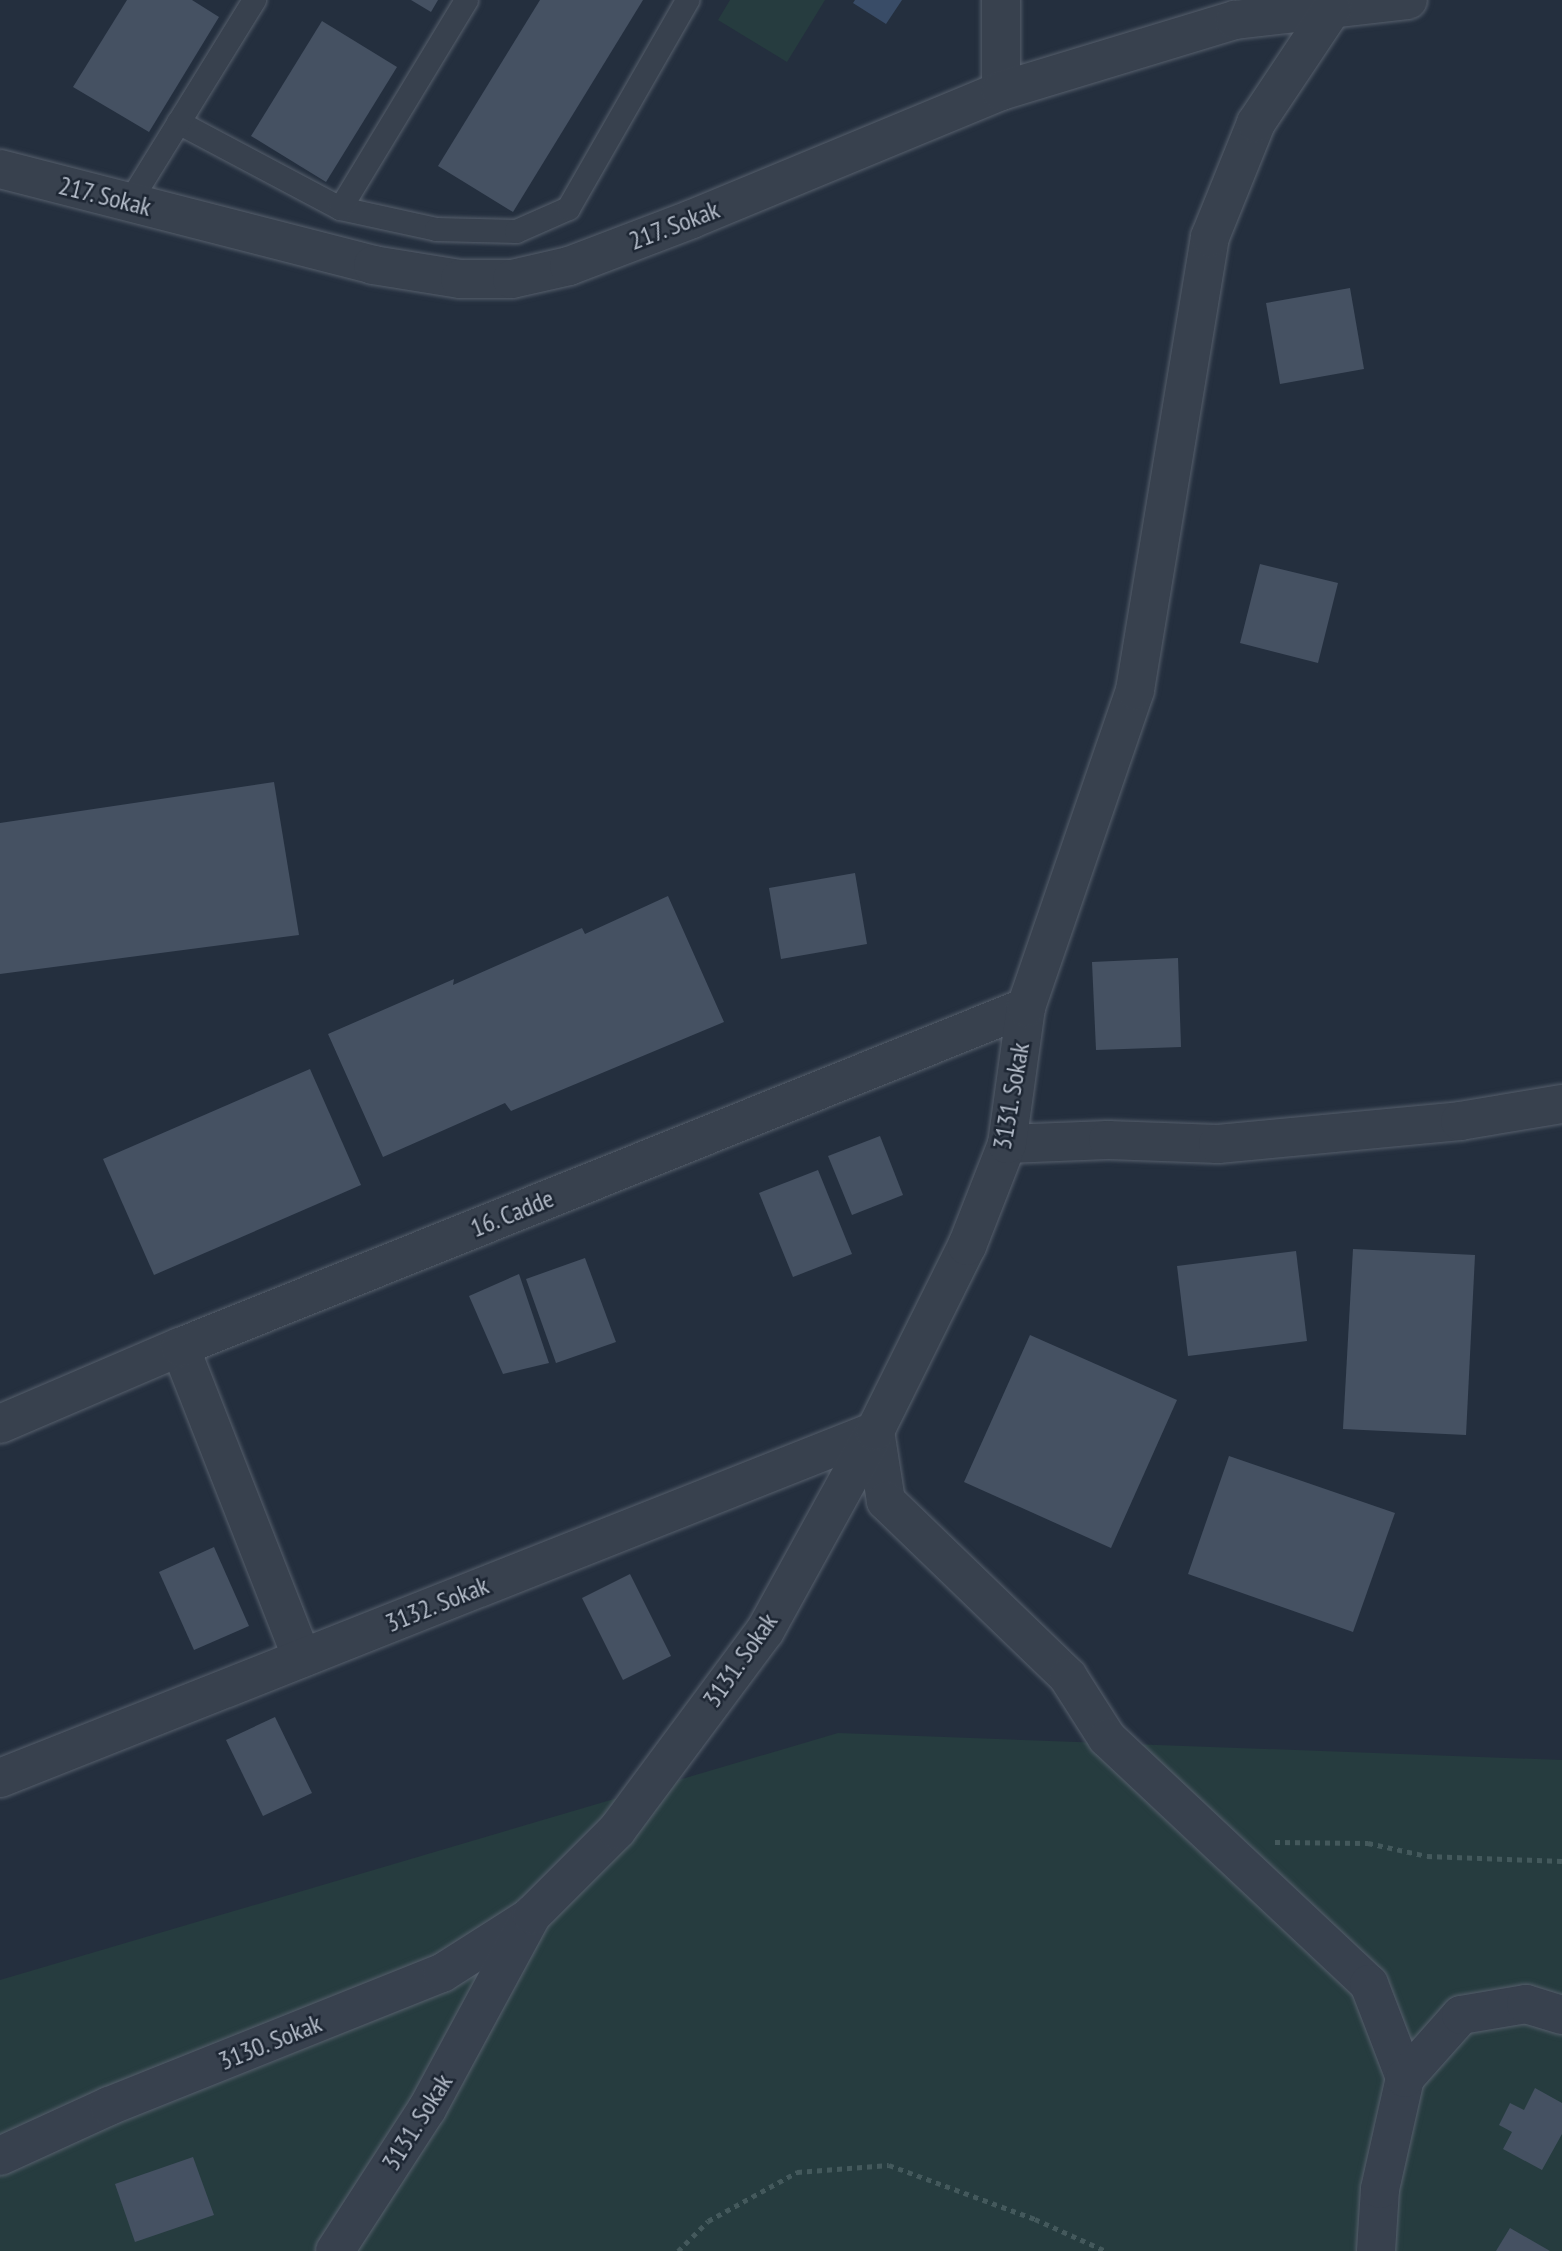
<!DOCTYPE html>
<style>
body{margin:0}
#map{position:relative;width:1562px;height:2251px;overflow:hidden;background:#242f3e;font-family:"PT Sans Narrow",sans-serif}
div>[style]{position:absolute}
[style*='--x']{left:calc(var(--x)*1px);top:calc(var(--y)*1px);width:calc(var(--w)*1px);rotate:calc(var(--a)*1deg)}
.green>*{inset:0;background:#263c3f}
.water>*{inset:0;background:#394c67}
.building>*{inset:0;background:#455162}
.path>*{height:4.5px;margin-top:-2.25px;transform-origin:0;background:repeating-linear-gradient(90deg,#44595c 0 5px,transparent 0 10px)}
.roads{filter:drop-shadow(0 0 2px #565f6c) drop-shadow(0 0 2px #565f6c)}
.service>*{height:23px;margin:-11.5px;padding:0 11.5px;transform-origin:11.5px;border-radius:11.5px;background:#38414e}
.minor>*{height:38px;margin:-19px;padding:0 19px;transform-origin:19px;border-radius:19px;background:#38414e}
span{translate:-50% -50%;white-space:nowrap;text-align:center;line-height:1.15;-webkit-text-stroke:5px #1d2633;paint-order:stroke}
.street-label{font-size:26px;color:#b4bcc9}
</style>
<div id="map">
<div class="green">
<div style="clip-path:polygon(730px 0,825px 0,787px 62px,718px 20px)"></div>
<div style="clip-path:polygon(838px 1733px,1562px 1760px,1562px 2251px,0 2251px,0 1980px)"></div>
</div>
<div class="water">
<div style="clip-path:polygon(855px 0,902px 0,886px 24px,853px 3px)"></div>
</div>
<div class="building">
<div style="clip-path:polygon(127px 0,192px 0,219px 17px,149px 132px,73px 87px)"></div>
<div style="clip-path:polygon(411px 0,438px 0,431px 12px)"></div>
<div style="clip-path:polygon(540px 0,643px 0,513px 212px,438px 166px)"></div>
<div style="clip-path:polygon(322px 21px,397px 67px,326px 182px,251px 136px)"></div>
<div style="clip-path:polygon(1350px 288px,1364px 369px,1280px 384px,1266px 303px)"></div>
<div style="clip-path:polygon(1260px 564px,1338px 583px,1318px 663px,1240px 643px)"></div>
<div style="clip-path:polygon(274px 782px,299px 935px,0 974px,0 823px)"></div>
<div style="clip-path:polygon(855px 873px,867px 944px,781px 959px,769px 888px)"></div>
<div style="clip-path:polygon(668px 896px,724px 1022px,511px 1111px,505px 1103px,383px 1157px,328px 1034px,454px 979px,453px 985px,582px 928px,585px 934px)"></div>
<div style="clip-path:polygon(1178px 958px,1181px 1047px,1096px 1050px,1092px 962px)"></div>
<div style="clip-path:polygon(310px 1069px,361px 1185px,154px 1275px,103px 1159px)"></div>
<div style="clip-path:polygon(880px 1136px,903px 1195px,852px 1215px,828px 1156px)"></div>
<div style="clip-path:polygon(818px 1170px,852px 1254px,793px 1277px,759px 1193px)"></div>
<div style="clip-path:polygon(1353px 1249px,1475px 1255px,1466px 1435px,1343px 1429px)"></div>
<div style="clip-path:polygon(1296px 1251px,1307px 1341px,1188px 1356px,1177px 1266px)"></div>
<div style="clip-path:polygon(585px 1258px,616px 1342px,556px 1363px,526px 1279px)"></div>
<div style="clip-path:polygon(519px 1274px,549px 1363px,503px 1374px,469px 1296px)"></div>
<div style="clip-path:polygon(1030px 1335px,1177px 1400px,1111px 1548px,964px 1482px)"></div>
<div style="clip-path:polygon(1229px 1456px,1395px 1513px,1353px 1632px,1188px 1574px)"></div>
<div style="clip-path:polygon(214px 1547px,249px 1626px,194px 1650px,159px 1572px)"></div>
<div style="clip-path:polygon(630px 1574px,671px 1656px,623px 1680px,582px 1598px)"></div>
<div style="clip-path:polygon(275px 1717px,312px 1793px,263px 1816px,226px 1740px)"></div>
<div style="clip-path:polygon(1535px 2088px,1562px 2103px,1562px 2134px,1542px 2170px,1503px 2149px,1512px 2132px,1499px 2125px,1510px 2103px,1524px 2110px)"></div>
<div style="clip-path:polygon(193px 2157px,214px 2215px,135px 2242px,115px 2184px)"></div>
<div style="clip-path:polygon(1510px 2228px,1550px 2251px,1496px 2251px)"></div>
</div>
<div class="path">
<div style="--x:1275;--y:1842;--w:93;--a:0.6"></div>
<div style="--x:1368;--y:1843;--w:60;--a:12.4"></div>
<div style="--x:1427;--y:1856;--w:135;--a:2.1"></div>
<div style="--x:678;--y:2251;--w:42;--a:-45"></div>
<div style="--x:708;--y:2221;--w:102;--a:-28.8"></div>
<div style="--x:797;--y:2172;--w:92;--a:-4.4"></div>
<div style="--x:889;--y:2165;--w:156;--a:20.3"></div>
<div style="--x:1035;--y:2219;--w:78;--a:24.3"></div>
</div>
<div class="roads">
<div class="service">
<div style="--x:178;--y:122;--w:183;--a:28"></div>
<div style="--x:340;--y:208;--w:98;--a:12.3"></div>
<div style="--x:436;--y:229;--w:80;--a:1.4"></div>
<div style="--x:516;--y:231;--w:57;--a:-23.9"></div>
<div style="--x:568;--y:208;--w:240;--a:-60.2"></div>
<div style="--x:129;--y:202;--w:238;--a:-58.3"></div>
<div style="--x:340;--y:208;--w:243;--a:-58.8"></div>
</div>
<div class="minor">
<div style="--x:1001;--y:91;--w:91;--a:-90"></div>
<div style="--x:0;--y:169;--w:385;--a:14.4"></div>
<div style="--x:373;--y:265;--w:88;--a:9.1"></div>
<div style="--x:460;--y:279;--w:52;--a:0"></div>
<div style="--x:512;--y:279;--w:58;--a:-12.8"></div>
<div style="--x:569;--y:266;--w:132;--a:-20.9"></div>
<div style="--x:692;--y:219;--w:334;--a:-22.5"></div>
<div style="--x:1001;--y:91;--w:245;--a:-16.9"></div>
<div style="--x:1235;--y:20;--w:174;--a:-6.6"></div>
<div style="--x:1007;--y:1144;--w:101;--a:-2.3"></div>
<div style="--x:1108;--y:1140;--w:110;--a:2.1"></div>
<div style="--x:1218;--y:1144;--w:243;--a:-5.4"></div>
<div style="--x:1460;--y:1121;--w:103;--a:-9.5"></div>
<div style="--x:180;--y:1347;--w:334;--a:68.6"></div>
<div style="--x:0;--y:1424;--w:196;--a:-23.2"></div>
<div style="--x:180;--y:1347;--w:912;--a:-21.89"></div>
<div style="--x:0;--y:1778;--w:941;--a:-21.63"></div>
<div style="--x:875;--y:1431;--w:71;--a:81.1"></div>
<div style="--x:886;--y:1501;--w:253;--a:44"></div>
<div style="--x:1068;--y:1677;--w:72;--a:57.4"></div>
<div style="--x:1107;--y:1738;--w:359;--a:43.2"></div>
<div style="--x:1369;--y:1984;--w:101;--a:69"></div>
<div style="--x:0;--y:2156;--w:120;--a:-24.6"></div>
<div style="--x:109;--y:2106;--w:359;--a:-21.8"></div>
<div style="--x:442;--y:1973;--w:104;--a:-32.5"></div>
<div style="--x:335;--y:2251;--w:169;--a:-57.1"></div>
<div style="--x:427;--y:2109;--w:221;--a:-61.6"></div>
<div style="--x:532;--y:1915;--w:120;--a:-45"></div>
<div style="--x:617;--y:1830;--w:248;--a:-53.4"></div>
<div style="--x:765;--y:1631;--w:228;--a:-61.2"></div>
<div style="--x:875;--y:1431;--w:207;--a:-63.6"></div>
<div style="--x:967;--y:1246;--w:110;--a:-68.6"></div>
<div style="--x:1007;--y:1144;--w:138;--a:-82.1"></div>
<div style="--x:1026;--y:1007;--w:335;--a:-71"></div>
<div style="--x:1135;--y:690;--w:459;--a:-80.6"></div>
<div style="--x:1210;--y:237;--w:123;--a:-68"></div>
<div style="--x:1256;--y:123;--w:137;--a:-56.3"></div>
<div style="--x:1376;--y:2251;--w:62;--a:-86.3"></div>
<div style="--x:1380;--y:2189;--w:114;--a:-77.3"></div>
<div style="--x:1405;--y:2078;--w:84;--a:-48.4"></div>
<div style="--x:1461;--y:2015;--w:66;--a:-9.6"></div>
<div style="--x:1526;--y:2004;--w:38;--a:17"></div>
</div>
</div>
<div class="street-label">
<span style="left:105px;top:196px;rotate:14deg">217. Sokak</span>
<span style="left:674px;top:225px;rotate:-21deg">217. Sokak</span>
<span style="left:1011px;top:1096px;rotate:-80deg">3131. Sokak</span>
<span style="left:512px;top:1213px;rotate:-22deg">16. Cadde</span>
<span style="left:437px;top:1604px;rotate:-22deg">3132. Sokak</span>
<span style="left:740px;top:1660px;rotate:-55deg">3131. Sokak</span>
<span style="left:270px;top:2042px;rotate:-22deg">3130. Sokak</span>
<span style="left:417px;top:2122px;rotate:-58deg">3131. Sokak</span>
</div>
</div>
